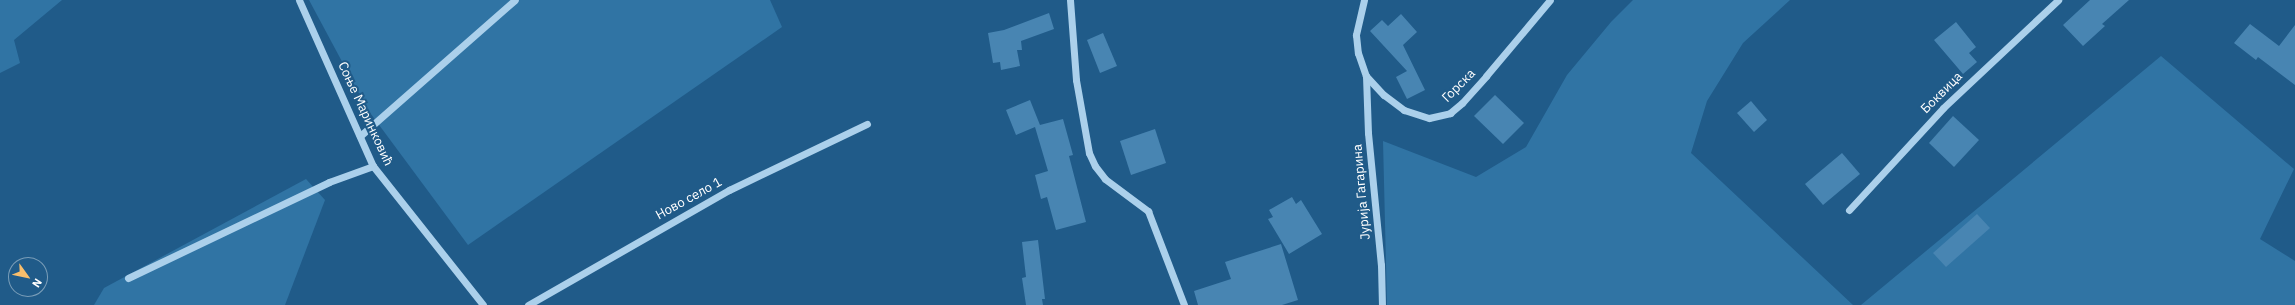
<!DOCTYPE html>
<meta charset="utf-8">
<style>
body{margin:0}
#map{position:relative;width:2295px;height:305px;overflow:hidden;background:#205b89;font-family:"IBM Plex Sans",sans-serif}
div>[style]{position:absolute}
[style*='--x']{left:calc(var(--x)*1px);top:calc(var(--y)*1px);width:calc(var(--w)*1px);rotate:calc(var(--a)*1deg)}
.green>*{inset:0;background:#3074a4}
.building>*{inset:0;background:#4885b2}
.minor>*{height:7px;margin:-3.5px;padding:0 3.5px;transform-origin:3.5px;border-radius:3.5px;background:#abd0eb}
span{translate:-50% -50%;white-space:nowrap;text-align:center;line-height:1.15;-webkit-text-stroke:4px #205b89;paint-order:stroke}
.street-label{font-size:13px;color:#fff}
.north{position:absolute;left:8px;top:257px;width:40px;height:40px;box-sizing:border-box;background:#205b89;border:1px solid #799db8;border-radius:50%;rotate:123deg;font-size:11px;font-weight:700;line-height:16px;text-align:center;color:#fff}
.north::after{content:'';display:block;margin:auto;width:14px;height:18px;background:#f8be6c;clip-path:polygon(50% 0,100% 100%,50% 72%,0 100%)}
</style>
<div id="map">
<div class="green">
<div style="clip-path:polygon(0 0,62px 0,14px 40px,20px 63px,0 73px)"></div>
<div style="clip-path:polygon(309px 0,770px 0,782px 27px,468px 245px,368px 110px)"></div>
<div style="clip-path:polygon(1633px 0,1790px 0,1743px 43px,1707px 101px,1691px 153px,1853px 305px,1387px 305px,1383px 141px,1476px 177px,1526px 147px,1567px 75px,1611px 22px)"></div>
<div style="clip-path:polygon(2161px 56px,2294px 169px,2260px 239px,2295px 261px,2295px 305px,1861px 305px)"></div>
<div style="clip-path:polygon(306px 179px,325px 200px,285px 305px,94px 305px,104px 288px)"></div>
</div>
<div class="building">
<div style="clip-path:polygon(2090px 0,2129px 0,2102px 24px,2105px 26px,2083px 46px,2063px 25px)"></div>
<div style="clip-path:polygon(1049px 13px,1054px 29px,1021px 41px,1022px 50px,1017px 50px,1020px 66px,1001px 70px,1000px 62px,993px 63px,988px 33px,1004px 30px)"></div>
<div style="clip-path:polygon(1401px 14px,1417px 32px,1403px 45px,1425px 90px,1407px 99px,1396px 77px,1407px 71px,1370px 31px,1382px 20px,1388px 26px)"></div>
<div style="clip-path:polygon(1956px 22px,1976px 47px,1969px 53px,1977px 62px,1963px 74px,1934px 40px)"></div>
<div style="clip-path:polygon(2250px 24px,2279px 46px,2295px 25px,2295px 85px,2258px 57px,2256px 60px,2234px 43px)"></div>
<div style="clip-path:polygon(1103px 33px,1117px 66px,1100px 73px,1087px 40px)"></div>
<div style="clip-path:polygon(1495px 95px,1524px 123px,1503px 144px,1474px 116px)"></div>
<div style="clip-path:polygon(1030px 100px,1040px 125px,1036px 126px,1063px 119px,1073px 155px,1069px 156px,1086px 222px,1056px 230px,1047px 197px,1041px 199px,1035px 175px,1048px 171px,1035px 127px,1016px 135px,1006px 110px)"></div>
<div style="clip-path:polygon(1751px 101px,1767px 120px,1754px 132px,1737px 113px)"></div>
<div style="clip-path:polygon(1953px 116px,1979px 140px,1954px 167px,1929px 143px)"></div>
<div style="clip-path:polygon(1155px 129px,1166px 163px,1131px 175px,1120px 141px)"></div>
<div style="clip-path:polygon(1842px 153px,1860px 174px,1823px 205px,1805px 184px)"></div>
<div style="clip-path:polygon(1292px 197px,1296px 204px,1301px 200px,1322px 234px,1289px 254px,1268px 219px,1273px 217px,1269px 210px)"></div>
<div style="clip-path:polygon(1977px 214px,1990px 228px,1946px 267px,1933px 253px)"></div>
<div style="clip-path:polygon(1038px 240px,1045px 299px,1042px 299px,1043px 305px,1026px 305px,1022px 278px,1026px 277px,1022px 242px)"></div>
<div style="clip-path:polygon(1281px 244px,1298px 300px,1282px 305px,1198px 305px,1194px 291px,1231px 279px,1225px 262px)"></div>
</div>
<div class="minor">
<div style="--x:299;--y:0;--w:182;--a:66"></div>
<div style="--x:373;--y:166;--w:177;--a:51.6"></div>
<div style="--x:1070;--y:0;--w:80;--a:85.7"></div>
<div style="--x:1076;--y:80;--w:74;--a:79.9"></div>
<div style="--x:1089;--y:153;--w:14;--a:65"></div>
<div style="--x:1095;--y:166;--w:16;--a:52"></div>
<div style="--x:1105;--y:179;--w:54;--a:36.7"></div>
<div style="--x:1148;--y:211;--w:101;--a:69"></div>
<div style="--x:1364;--y:0;--w:36;--a:103"></div>
<div style="--x:1356;--y:35;--w:18;--a:84"></div>
<div style="--x:1358;--y:53;--w:24;--a:71"></div>
<div style="--x:1366;--y:76;--w:57;--a:88"></div>
<div style="--x:1368;--y:133;--w:133;--a:84.4"></div>
<div style="--x:1381;--y:265;--w:40;--a:88.6"></div>
<div style="--x:1366;--y:76;--w:26;--a:47"></div>
<div style="--x:1384;--y:95;--w:25;--a:37"></div>
<div style="--x:1404;--y:110;--w:26;--a:18"></div>
<div style="--x:1429;--y:118;--w:22;--a:-13"></div>
<div style="--x:1450;--y:113;--w:16;--a:-40"></div>
<div style="--x:1462;--y:103;--w:36;--a:-48"></div>
<div style="--x:1486;--y:76;--w:99;--a:-49.9"></div>
<div style="--x:360;--y:136;--w:206;--a:-41.3"></div>
<div style="--x:1849;--y:210;--w:139;--a:-47.3"></div>
<div style="--x:1943;--y:108;--w:158;--a:-43.2"></div>
<div style="--x:128;--y:278;--w:223;--a:-25.5"></div>
<div style="--x:329;--y:182;--w:47;--a:-20"></div>
<div style="--x:528;--y:305;--w:232;--a:-29.8"></div>
<div style="--x:729;--y:190;--w:153;--a:-25.6"></div>
</div>
<div class="street-label">
<span style="left:1459px;top:86px;rotate:-45deg">Горска</span>
<span style="left:1942px;top:93px;rotate:-45deg">Боквица</span>
<span style="left:365px;top:114px;rotate:65deg">Соње Маринковић</span>
<span style="left:1362px;top:192px;rotate:-95deg">Јурија Гагарина</span>
<span style="left:689px;top:199px;rotate:-29deg">Ново село 1</span>
</div>
<div class="north">N</div>
</div>
